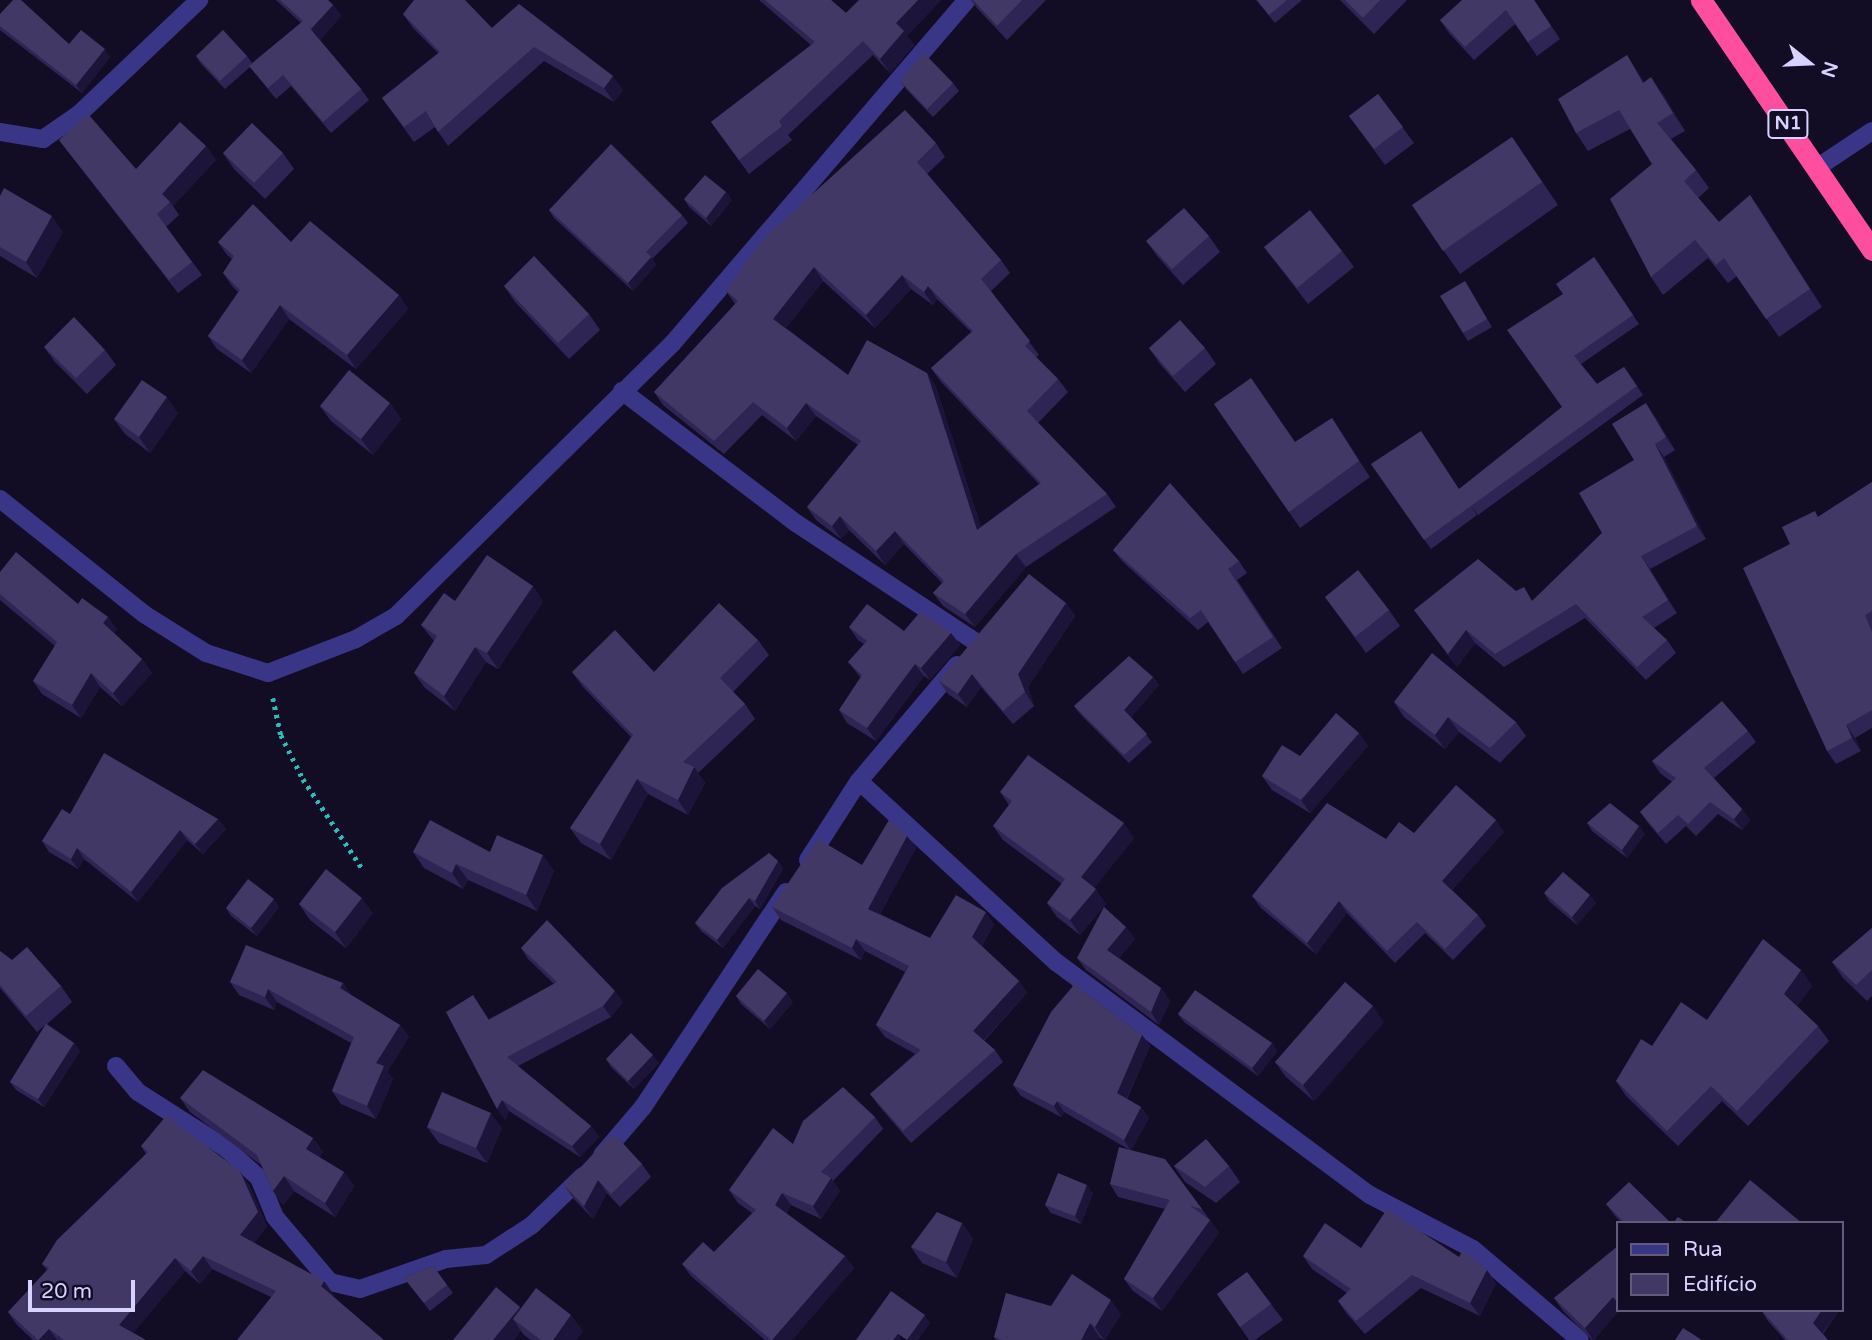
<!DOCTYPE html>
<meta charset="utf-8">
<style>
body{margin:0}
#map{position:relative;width:1872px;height:1340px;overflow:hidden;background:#120d25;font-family:"Varela Round",sans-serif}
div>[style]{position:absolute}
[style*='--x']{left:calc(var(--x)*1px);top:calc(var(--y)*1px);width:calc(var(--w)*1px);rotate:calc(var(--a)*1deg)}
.path>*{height:4.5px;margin-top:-2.25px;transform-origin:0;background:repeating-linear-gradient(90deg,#28bdb6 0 3.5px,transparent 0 8.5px)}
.street>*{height:18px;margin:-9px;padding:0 9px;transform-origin:9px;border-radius:9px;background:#3a3687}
.highway>*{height:21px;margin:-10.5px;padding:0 10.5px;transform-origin:10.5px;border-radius:10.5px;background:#ff4da0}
.wall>*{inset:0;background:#2f2554}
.shaded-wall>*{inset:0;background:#1c1439}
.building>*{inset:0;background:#413866}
span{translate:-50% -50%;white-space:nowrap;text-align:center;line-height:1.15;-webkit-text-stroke:5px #120d25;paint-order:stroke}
.shield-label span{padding:2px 5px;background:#120d25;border:2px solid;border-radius:5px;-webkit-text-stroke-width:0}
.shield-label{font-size:19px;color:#d7d2ff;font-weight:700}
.legend{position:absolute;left:1616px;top:1221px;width:228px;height:91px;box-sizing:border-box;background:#120d25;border:2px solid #615c7c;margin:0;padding:9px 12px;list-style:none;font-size:21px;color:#d7d2ff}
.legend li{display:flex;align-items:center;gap:14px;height:35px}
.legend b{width:35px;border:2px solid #615c7c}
.north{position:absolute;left:1774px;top:28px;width:70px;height:70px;-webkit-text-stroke:5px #120d25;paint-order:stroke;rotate:108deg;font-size:19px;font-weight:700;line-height:28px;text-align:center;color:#d7d2ff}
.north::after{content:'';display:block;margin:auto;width:24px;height:32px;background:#d7d2ff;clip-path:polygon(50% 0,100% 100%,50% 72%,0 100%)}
.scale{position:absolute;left:28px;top:1280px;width:107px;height:32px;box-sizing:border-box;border:4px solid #d7d2ff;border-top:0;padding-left:9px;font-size:21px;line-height:24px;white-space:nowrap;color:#d7d2ff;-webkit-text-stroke:5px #120d25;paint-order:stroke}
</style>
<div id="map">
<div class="path">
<div style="--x:273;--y:698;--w:38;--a:78"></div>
<div style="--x:281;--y:735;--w:49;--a:63.4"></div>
<div style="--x:303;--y:779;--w:107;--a:56.5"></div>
</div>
<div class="street">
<div style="--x:0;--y:132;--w:44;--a:9.2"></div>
<div style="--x:43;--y:139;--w:44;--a:-34.8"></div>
<div style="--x:79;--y:114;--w:166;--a:-43.5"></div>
<div style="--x:1818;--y:167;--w:65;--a:-33.7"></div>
<div style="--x:622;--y:391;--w:218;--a:37.2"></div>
<div style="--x:796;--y:523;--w:216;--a:33.5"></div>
<div style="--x:0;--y:499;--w:184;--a:38.6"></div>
<div style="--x:144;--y:614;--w:73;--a:32.2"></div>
<div style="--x:206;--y:653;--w:65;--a:17.9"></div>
<div style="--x:268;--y:673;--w:94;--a:-21.1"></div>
<div style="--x:356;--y:639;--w:46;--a:-29.9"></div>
<div style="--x:396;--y:616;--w:388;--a:-44.6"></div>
<div style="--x:672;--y:344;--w:453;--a:-49.4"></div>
<div style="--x:859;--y:781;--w:268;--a:42.6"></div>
<div style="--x:1056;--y:962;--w:391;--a:36.6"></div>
<div style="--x:1370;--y:1195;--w:116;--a:27.7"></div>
<div style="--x:1473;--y:1249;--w:140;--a:40.4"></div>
<div style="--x:808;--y:860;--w:94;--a:-57.2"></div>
<div style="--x:859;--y:781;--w:152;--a:-49.8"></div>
<div style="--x:116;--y:1066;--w:34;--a:50"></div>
<div style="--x:138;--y:1092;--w:106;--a:32.6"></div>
<div style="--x:227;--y:1149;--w:43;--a:42.2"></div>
<div style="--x:259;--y:1178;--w:42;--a:67.7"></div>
<div style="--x:275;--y:1217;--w:85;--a:49.8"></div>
<div style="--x:330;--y:1282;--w:31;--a:13"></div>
<div style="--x:360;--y:1289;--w:91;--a:-19.2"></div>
<div style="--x:446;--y:1259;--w:40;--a:-5.7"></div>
<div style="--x:486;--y:1255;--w:55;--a:-33.1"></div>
<div style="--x:532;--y:1225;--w:71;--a:-43.9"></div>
<div style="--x:602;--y:1155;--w:63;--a:-49.5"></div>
<div style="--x:643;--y:1107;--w:258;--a:-56.4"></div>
</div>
<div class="highway">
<div style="--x:1701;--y:0;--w:303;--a:55.6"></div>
</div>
<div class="wall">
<div style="clip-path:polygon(276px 0,328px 0,333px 5px,341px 16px,320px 40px,361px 89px,369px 100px,331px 133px,291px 86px,276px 99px,250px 67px,225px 89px,201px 64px,196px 56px,247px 56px,252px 63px,301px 23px)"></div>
<div style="clip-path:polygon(759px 0,831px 0,846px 13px,859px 0,941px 0,907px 36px,914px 45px,890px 73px,873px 55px,788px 135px,792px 140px,749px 174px,711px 122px,811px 45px)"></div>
<div style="clip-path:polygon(971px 0,1046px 0,1007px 40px,976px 7px)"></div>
<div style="clip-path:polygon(1256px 0,1302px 0,1275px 23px)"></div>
<div style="clip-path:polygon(1340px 0,1407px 0,1374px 34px)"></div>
<div style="clip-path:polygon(1534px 0,1560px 39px,1537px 56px,1515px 24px,1474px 60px,1449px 33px,1440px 20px)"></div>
<div style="clip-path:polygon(519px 4px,623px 90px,614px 102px,544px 61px,448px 146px,435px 127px,414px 142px,382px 98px,438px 53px,413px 28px,403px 14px,492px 28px)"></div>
<div style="clip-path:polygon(0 14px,69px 44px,110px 57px,82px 93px,0 30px)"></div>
<div style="clip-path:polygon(1627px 55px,1644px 82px,1664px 95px,1685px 131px,1671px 139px,1696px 170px,1709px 188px,1698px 198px,1719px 222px,1750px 195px,1822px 307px,1779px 337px,1737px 276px,1728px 283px,1708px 258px,1663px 295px,1651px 277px,1652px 164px,1630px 129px,1588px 151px,1576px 133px)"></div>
<div style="clip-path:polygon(900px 81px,953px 83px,959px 91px,933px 117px,906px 89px)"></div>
<div style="clip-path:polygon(1378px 94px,1414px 143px,1385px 165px,1349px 116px)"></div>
<div style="clip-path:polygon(1512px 137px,1558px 205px,1460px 274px,1412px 205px)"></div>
<div style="clip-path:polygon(59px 140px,136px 169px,206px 146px,216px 160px,173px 206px,179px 215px,166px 227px,202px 275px,178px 293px)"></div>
<div style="clip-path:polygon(evenodd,936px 143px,945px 157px,927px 174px,1001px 260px,1010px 273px,991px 291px,1039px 355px,1036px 357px,1058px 379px,1068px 392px,1038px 423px,1107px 494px,1116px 507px,1026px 567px,975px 627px,943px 606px,933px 593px,942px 583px,904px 544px,885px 565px,849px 530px,841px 539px,816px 520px,807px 507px,858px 445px,816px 416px,796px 441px,762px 415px,724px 454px,663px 405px,654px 392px,735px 304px,726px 291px,936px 143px,823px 281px,875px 328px,911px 289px,933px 305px,937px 299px,971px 332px,931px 368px,941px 382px,1039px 484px,981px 527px,936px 387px,927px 373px,848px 375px,786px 328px,823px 281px)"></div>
<div style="clip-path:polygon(223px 153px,283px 153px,294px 169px,265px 199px,234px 169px)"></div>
<div style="clip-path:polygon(726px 192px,732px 200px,711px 226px,689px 207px,684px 199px)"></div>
<div style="clip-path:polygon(0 196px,63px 232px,37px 278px,0 256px)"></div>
<div style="clip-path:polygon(549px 210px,682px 215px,688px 223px,652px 259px,656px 265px,633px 291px,554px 218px)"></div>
<div style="clip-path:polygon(1209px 236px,1220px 252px,1183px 285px,1158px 257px,1146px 241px)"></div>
<div style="clip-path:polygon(218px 242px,291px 242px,399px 295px,408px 309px,356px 369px,289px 319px,251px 373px,217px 349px,208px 336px,238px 292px,232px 286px,223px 273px,232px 259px,227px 255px)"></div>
<div style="clip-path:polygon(1264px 247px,1342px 251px,1354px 267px,1308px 304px)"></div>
<div style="clip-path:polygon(1594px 257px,1639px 324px,1581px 364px,1597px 384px,1624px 367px,1643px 395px,1478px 515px,1471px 506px,1477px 515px,1431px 549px,1371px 464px,1460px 489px,1562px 407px,1563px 294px)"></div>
<div style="clip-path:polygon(1465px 281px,1492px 327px,1468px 341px,1463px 333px)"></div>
<div style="clip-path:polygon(504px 286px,589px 314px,600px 330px,569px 359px,515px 302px)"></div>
<div style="clip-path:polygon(44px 347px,105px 350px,116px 365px,87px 394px,55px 362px)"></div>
<div style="clip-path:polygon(1149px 348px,1205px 348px,1216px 364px,1185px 392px,1160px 364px)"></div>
<div style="clip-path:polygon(390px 403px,401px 419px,373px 455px,331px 421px,320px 406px)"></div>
<div style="clip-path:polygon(1214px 404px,1295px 442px,1332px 418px,1370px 477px,1300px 528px)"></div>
<div style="clip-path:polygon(178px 413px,150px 453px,125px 434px,114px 419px)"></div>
<div style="clip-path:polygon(1655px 416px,1675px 450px,1664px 457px,1706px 539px,1650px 569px,1677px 613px,1654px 628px,1667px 640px,1676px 653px,1646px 680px,1585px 618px,1504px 667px,1475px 643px,1457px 667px,1414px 610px,1516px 591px,1533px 601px,1602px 533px,1634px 460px)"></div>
<div style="clip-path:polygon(1872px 482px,1872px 728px,1855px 738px,1861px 751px,1836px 764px,1827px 751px,1790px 544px,1819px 516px)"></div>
<div style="clip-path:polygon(1113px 550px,1239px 561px,1247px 573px,1237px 580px,1282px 648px,1243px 674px,1208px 622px,1198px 630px,1122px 561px)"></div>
<div style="clip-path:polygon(0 572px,108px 617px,117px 630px,114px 633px,142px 659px,152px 673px,122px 706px,100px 687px,81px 718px,42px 694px,33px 681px,55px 646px,0 600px)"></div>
<div style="clip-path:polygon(533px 586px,543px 602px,498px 669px,486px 662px,455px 711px,425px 688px,414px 673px,434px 641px,421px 625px)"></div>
<div style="clip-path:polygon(1325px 597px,1389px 610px,1400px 626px,1366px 653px)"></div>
<div style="clip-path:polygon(1066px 603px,1075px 616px,1028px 687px,1034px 706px,1013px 724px,981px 687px,967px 707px,948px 694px,939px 681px)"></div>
<div style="clip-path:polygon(849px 627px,904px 631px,951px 633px,960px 645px,930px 680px,924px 676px,876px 741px,847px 723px,839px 710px,861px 678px,848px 662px,864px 644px,858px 640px)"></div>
<div style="clip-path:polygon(758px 640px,769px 655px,733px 692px,745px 704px,755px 719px,698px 773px,705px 783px,688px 815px,648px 794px,611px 860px,581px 843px,570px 828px,631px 737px,583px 687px,572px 672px,654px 672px)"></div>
<div style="clip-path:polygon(1153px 677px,1159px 685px,1131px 717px,1152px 742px,1129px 763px,1080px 714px,1074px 706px)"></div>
<div style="clip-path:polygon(1394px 702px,1516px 722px,1526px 736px,1500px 763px,1459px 732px,1445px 749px,1404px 717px)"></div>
<div style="clip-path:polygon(1748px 731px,1756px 742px,1714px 778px,1742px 809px,1750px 820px,1742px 830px,1718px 814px,1696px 836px,1686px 826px,1666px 844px,1648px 823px,1640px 812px,1672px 782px,1660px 773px,1652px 761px)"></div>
<div style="clip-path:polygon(1359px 733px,1368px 746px,1310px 813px,1272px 790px,1262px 776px,1300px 756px)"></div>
<div style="clip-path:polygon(1000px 792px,1134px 838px,1094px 888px,1106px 904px,1080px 935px,1057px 917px,1047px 903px,1062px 884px,1003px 840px,993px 826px,1009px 805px)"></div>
<div style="clip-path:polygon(70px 814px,218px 819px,226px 829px,203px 854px,187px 840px,138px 902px,84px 859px,78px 869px,49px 852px,42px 841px)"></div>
<div style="clip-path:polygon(1496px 820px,1504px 832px,1452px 890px,1478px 915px,1486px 926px,1453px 960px,1425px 933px,1395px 963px,1347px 913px,1316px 954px,1261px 908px,1252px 896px,1386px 839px,1414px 833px)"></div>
<div style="clip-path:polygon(1587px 823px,1639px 826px,1645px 834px,1627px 858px,1592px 831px)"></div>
<div style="clip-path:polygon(907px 836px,916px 848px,880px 914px,930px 938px,994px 924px,982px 946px,1019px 981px,1027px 993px,984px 1041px,995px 1050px,1003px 1062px,911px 1143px,879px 1106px,870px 1094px,915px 1054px,885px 1037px,876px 1025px,905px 972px,865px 951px,861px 960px,781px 920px,772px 907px,862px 865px)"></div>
<div style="clip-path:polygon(413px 852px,490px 852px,554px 871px,537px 911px,468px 880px,463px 889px,424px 868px)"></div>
<div style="clip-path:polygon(778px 861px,783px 869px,760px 909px,755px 906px,723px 948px,701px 931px,695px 923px)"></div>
<div style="clip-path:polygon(1544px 893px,1596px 903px,1577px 925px,1550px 902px)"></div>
<div style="clip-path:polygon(299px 904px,373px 913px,346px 948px,310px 920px)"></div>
<div style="clip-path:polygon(279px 907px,257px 936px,231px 916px,226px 908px)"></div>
<div style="clip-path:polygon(1126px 927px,1135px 939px,1119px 958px,1161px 988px,1170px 1001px,1159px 1025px,1086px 970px,1077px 958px)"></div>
<div style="clip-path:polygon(1872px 928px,1872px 996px,1867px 1001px,1843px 978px,1832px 962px)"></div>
<div style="clip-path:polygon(521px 948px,623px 1002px,611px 1017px,518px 1066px,591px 1126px,599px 1137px,580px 1157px,509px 1111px,505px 1120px,489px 1019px,554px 984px,528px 959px)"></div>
<div style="clip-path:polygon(0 951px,12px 960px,61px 986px,72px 1002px,47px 1024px,74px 1043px,80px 1051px,44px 1107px,16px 1090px,10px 1082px,45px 1025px,37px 1032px,0 988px)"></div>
<div style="clip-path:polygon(1801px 970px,1812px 986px,1797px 1006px,1818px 1026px,1829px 1041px,1748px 1126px,1722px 1101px,1678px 1146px,1626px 1096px,1616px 1081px,1652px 1046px,1707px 1020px)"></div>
<div style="clip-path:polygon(1068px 980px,1142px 1035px,1150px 1046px,1127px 1099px,1141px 1107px,1149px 1118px,1131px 1150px,1202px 1209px,1219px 1233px,1162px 1311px,1133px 1291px,1124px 1279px,1165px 1209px,1118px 1197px,1110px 1184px,1130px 1150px,1064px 1112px,1061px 1117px,1021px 1096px,1013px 1085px,1073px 987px)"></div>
<div style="clip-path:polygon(230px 982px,343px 983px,351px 995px,400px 1025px,409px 1037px,387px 1072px,393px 1079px,376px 1119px,341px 1104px,332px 1091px,351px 1043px,277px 1002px,274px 1010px,239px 995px)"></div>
<div style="clip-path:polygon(736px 996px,793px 1002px,770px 1029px,741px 1004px)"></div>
<div style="clip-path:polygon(1178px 1014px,1272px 1043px,1277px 1051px,1258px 1076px,1184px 1022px)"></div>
<div style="clip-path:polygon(1384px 1022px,1314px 1101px,1286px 1077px,1275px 1062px)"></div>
<div style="clip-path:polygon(606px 1059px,659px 1063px,634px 1089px,611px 1067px)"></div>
<div style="clip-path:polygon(180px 1098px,313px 1138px,323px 1152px,319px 1157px,344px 1172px,354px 1186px,335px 1217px,294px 1191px,283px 1205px,273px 1191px,261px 1165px,190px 1112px)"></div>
<div style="clip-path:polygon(875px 1117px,883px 1129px,833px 1181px,840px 1191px,821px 1219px,791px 1205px,786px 1214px,845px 1256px,854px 1268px,792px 1340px,765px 1340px,691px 1276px,682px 1264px,714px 1252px,752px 1213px,738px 1203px,729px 1190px,793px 1144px)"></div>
<div style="clip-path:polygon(427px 1127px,502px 1128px,487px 1163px,439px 1143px)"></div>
<div style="clip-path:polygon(141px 1146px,249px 1185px,267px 1226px,254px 1243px,334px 1295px,271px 1297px,212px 1269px,200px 1284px,185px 1271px,133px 1333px,146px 1340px,33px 1340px,17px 1325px,8px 1312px,47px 1270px,42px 1264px,146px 1154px)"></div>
<div style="clip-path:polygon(642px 1164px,651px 1177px,620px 1207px,607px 1193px,593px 1219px,573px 1198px,564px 1185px)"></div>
<div style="clip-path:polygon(1174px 1166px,1229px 1166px,1240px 1182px,1216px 1203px,1185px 1182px)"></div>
<div style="clip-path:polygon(1093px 1193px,1081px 1224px,1051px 1213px,1045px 1205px)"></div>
<div style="clip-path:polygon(1606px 1204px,1671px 1223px,1622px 1223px,1615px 1216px)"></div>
<div style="clip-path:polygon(962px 1223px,973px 1239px,957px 1278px,922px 1263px,911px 1247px)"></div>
<div style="clip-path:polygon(1618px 1246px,1618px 1310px,1594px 1340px,1592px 1340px,1563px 1311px,1554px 1298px)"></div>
<div style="clip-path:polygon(1361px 1248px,1496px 1283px,1480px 1316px,1421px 1288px,1365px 1334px,1347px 1314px,1338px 1301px,1347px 1293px,1312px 1269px,1303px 1256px)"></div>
<div style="clip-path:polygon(433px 1266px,453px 1293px,430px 1311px,404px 1278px)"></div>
<div style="clip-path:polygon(1247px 1272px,1283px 1320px,1255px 1340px,1249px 1340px,1217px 1294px)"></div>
<div style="clip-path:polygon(1051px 1306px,1121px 1314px,1105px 1340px,1100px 1338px,1098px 1340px,996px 1340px,994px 1337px)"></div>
<div style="clip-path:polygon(521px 1308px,583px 1331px,576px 1340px,531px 1340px,524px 1335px,521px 1331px,453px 1340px)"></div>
<div style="clip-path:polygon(1761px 1310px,1839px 1311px,1823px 1334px,1828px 1340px,1785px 1340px,1768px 1321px)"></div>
</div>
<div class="shaded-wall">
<div style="clip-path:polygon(918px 0,941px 0,907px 36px,914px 45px,890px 73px,880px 59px,896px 23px)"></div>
<div style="clip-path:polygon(333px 5px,341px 16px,319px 41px,311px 29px)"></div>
<div style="clip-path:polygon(105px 49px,110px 57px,82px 93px,76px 85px)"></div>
<div style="clip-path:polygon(1627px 55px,1639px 73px,1655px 101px,1643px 83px)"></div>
<div style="clip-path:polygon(613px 76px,623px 90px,614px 102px,604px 88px)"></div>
<div style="clip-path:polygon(1651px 77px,1664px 95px,1685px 131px,1673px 113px)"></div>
<div style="clip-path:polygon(206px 146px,216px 160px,173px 206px,162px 194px)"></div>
<div style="clip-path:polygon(726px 192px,732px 200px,711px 226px,706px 218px)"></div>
<div style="clip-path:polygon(1750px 195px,1763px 213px,1822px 307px,1810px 289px)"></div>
<div style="clip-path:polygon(52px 216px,63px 232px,37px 278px,26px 262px)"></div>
<div style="clip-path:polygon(651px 257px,656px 265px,633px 291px,628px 283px)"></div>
<div style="clip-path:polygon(814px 267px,823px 281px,783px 332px,773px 319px)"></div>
<div style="clip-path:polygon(902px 275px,911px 289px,875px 328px,866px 315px)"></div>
<div style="clip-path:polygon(928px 286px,937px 299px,933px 305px,924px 292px)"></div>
<div style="clip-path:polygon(399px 295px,408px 309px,356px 369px,347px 355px)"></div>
<div style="clip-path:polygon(280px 305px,289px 319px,251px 373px,242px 360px)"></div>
<div style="clip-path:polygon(927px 373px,936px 387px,986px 543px,977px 530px)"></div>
<div style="clip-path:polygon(167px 397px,178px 413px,150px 453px,139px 437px)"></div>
<div style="clip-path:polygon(390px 403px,401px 419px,373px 455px,361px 439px)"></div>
<div style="clip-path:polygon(806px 403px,816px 416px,796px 441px,787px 428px)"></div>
<div style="clip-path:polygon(1646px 403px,1655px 416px,1675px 450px,1666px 437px)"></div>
<div style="clip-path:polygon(1332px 418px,1343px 434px,1370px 477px,1359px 461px)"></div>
<div style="clip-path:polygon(1655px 444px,1664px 457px,1706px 539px,1697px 526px)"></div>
<div style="clip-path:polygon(840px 516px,849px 530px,841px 539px,832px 526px)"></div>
<div style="clip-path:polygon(895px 531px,904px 544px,885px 565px,876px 551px)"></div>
<div style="clip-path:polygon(1016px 554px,1026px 567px,975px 627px,965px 614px)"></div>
<div style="clip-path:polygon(1641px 556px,1650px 569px,1677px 613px,1668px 600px)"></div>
<div style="clip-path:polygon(533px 586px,543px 602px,498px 669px,487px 653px)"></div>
<div style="clip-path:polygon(1066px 603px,1075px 616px,1028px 687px,1034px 706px,1025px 692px,1018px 674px)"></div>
<div style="clip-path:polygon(108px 617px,117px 630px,112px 636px,103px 623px)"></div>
<div style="clip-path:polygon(1466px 630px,1475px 643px,1457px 667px,1448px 654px)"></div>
<div style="clip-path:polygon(951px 633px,960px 645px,930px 680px,921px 668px)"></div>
<div style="clip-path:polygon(475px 647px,486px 662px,455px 711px,444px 696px)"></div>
<div style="clip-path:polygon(142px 659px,152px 673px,122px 706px,113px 693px)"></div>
<div style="clip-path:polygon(915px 664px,924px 676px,876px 741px,867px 728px)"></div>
<div style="clip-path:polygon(91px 673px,100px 687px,81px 718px,72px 705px)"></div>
<div style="clip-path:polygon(972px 674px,981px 687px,967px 707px,958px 694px)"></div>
<div style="clip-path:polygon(1153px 677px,1159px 685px,1130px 718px,1124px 710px)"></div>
<div style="clip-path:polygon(1448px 717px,1459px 732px,1445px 749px,1435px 735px)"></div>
<div style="clip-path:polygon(1846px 725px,1855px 738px,1861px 751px,1852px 738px)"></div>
<div style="clip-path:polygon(1359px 733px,1368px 746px,1310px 813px,1301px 800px)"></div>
<div style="clip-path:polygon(694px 767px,705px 783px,688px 815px,678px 800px)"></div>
<div style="clip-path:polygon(637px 779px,648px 794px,611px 860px,600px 844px)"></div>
<div style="clip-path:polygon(1742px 809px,1750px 820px,1742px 830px,1734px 819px)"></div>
<div style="clip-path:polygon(218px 819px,226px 829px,203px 854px,195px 844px)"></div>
<div style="clip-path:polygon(1496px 820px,1504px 832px,1450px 892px,1442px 881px)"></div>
<div style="clip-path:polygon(1124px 823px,1134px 838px,1091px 892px,1081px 877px)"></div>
<div style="clip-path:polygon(1639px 826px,1645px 834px,1627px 858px,1622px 850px)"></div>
<div style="clip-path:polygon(180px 830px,187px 840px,138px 902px,131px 892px)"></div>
<div style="clip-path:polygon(907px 836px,916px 848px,876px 921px,868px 909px)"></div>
<div style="clip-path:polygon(77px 848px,84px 859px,78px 869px,71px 859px)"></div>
<div style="clip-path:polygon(543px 855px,554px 871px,537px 911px,526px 895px)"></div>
<div style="clip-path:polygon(778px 861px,783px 869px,760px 909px,755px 901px)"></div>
<div style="clip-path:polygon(456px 864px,468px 880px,463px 889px,452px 873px)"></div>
<div style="clip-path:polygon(1096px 889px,1106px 904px,1080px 935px,1070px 920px)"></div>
<div style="clip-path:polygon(1590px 895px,1596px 903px,1577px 925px,1572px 917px)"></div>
<div style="clip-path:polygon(362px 898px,373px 913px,346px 948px,335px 932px)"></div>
<div style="clip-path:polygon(749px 898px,755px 906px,723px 948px,717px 940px)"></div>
<div style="clip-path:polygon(274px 899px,279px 907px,257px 936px,251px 928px)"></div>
<div style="clip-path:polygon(1339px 901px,1347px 913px,1316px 954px,1307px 943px)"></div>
<div style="clip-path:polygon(986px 912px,994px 924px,980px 949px,972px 937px)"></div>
<div style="clip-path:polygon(1126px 927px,1135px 939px,1116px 962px,1107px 950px)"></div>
<div style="clip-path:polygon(856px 939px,865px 951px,861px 960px,852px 948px)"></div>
<div style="clip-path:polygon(1801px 970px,1812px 986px,1795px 1009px,1784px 994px)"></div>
<div style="clip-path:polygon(1019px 981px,1027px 993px,981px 1043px,973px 1031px)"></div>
<div style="clip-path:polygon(343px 983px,352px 996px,340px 988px)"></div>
<div style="clip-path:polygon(1161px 988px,1170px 1001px,1159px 1025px,1151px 1012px)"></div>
<div style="clip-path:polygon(268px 989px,277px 1002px,274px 1010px,265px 997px)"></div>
<div style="clip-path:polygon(615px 991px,623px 1002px,611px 1017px,603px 1006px)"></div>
<div style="clip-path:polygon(787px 993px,793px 1002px,770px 1029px,764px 1021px)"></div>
<div style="clip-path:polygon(1373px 1006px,1384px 1022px,1314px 1101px,1303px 1085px)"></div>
<div style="clip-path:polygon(400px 1025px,409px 1037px,387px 1072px,393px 1079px,376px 1119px,367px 1106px,376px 1063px)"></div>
<div style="clip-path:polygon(1142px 1035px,1150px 1046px,1124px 1104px,1117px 1093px)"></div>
<div style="clip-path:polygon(74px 1043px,80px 1051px,44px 1107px,38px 1099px)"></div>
<div style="clip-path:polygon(1272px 1043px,1277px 1051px,1258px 1076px,1252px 1068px)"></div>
<div style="clip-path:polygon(653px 1055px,659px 1063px,634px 1089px,628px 1081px)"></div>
<div style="clip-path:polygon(502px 1100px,509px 1111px,505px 1120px,497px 1109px)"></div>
<div style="clip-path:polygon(1057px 1101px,1064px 1112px,1061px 1117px,1054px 1106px)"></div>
<div style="clip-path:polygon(1141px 1107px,1149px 1118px,1131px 1151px,1124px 1140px)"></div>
<div style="clip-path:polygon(491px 1113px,502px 1128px,487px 1163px,476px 1148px)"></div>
<div style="clip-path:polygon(591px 1126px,599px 1137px,580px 1157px,572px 1146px)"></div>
<div style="clip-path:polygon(313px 1138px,323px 1152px,316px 1163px,306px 1149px)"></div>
<div style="clip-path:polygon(240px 1171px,249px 1185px,267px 1226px,250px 1249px,240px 1235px)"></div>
<div style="clip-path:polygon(344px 1172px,354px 1186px,335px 1217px,325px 1203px)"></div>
<div style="clip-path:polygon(284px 1176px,294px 1191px,283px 1205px,273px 1191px)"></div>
<div style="clip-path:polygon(831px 1178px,840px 1191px,821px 1219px,813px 1206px)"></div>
<div style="clip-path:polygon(598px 1180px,607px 1193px,593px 1219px,584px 1206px)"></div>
<div style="clip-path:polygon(1087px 1185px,1093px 1193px,1081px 1224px,1075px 1216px)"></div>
<div style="clip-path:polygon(782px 1193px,791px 1205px,783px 1218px,775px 1205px)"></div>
<div style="clip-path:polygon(1210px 1220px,1219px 1233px,1162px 1311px,1153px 1298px)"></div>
<div style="clip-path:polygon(962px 1223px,973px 1239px,957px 1278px,946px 1262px)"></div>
<div style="clip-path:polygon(203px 1256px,212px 1269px,200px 1284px,191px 1271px)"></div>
<div style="clip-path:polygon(845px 1256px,854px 1268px,792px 1340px,772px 1340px)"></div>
<div style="clip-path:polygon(175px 1258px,185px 1271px,128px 1339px,119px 1325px)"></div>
<div style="clip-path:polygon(1487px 1270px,1496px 1283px,1480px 1316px,1470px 1303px)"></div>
<div style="clip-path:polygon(324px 1281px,334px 1295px,330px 1300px,321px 1286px)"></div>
<div style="clip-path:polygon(1613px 1297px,1618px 1304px,1618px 1310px,1620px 1310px,1594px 1340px,1593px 1340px,1585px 1328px)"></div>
<div style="clip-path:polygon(1111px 1300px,1121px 1314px,1105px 1340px,1104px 1340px,1095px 1327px)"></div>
<div style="clip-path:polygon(520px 1307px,530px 1321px,513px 1319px,521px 1331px,514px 1340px,493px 1340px)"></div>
<div style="clip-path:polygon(1822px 1310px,1839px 1311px,1821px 1335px,1813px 1323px)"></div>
<div style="clip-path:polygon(571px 1315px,583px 1331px,576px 1340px,553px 1340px)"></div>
<div style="clip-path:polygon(925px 1315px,930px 1323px,918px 1340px,907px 1340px)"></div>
<div style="clip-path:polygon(1090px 1323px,1100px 1338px,1098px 1340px,1081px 1340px)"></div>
<div style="clip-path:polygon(49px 1329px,57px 1340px,39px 1340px)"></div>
<div style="clip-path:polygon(898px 1334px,902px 1340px,893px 1340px)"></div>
</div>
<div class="building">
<div style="clip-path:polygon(13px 0,21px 0,69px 44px,81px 30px,105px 49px,76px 85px,0 26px,0 14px)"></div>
<div style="clip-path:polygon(280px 0,328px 0,333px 5px,311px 29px,307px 25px,361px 89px,323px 122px,283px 75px,268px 88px,249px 66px,303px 21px)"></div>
<div style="clip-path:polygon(414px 0,465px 0,492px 28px,519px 4px,613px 76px,604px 88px,534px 47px,438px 132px,426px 111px,404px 127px,382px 98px,440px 52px,403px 14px)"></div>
<div style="clip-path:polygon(765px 0,831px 0,846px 13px,859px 0,918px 0,896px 23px,904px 31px,880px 59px,863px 41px,779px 121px,782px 126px,739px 160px,711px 122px,815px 42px)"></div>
<div style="clip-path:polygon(973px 0,1022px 0,997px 26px)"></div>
<div style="clip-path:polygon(1257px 0,1287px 0,1269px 15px)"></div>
<div style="clip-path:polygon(1345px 0,1380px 0,1363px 18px)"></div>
<div style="clip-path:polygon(1462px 0,1534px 0,1551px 26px,1528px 42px,1506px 10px,1465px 47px,1440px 20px)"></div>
<div style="clip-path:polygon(223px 30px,247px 56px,220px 81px,196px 56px)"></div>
<div style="clip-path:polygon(924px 53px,953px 83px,927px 109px,900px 81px)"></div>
<div style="clip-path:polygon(1627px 55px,1643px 83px,1651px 77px,1673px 113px,1657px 123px,1696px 170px,1684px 181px,1719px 222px,1750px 195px,1810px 289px,1766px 319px,1724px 258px,1716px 265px,1695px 240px,1651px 277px,1610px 199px,1652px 164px,1619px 110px,1576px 133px,1558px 99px)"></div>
<div style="clip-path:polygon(1378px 94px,1403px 127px,1374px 149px,1349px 116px)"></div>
<div style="clip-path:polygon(evenodd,905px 110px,936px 143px,917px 162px,1001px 260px,981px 279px,1030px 341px,1025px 346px,1058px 379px,1027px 411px,1107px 494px,1016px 554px,965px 614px,933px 593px,944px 581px,895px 531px,876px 551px,840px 516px,832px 526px,807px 507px,861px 441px,806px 403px,787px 428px,753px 402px,714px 441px,654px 392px,738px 301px,726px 291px,763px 239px,905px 110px,814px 267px,866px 315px,902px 275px,924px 292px,928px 286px,973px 331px,931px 368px,1041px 483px,977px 530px,927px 373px,867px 340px,848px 375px,773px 319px,814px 267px)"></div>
<div style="clip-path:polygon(88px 114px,136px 169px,180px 122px,206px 146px,162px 194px,170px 202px,157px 214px,192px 262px,169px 280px,59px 140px)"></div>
<div style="clip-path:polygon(252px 123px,283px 153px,254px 183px,223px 153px)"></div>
<div style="clip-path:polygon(1512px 137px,1542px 182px,1443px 251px,1412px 205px)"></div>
<div style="clip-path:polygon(611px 144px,682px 215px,646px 252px,651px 257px,628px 283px,549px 210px)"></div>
<div style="clip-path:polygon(705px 175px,726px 192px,706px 218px,684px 199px)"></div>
<div style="clip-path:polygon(4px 188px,52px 216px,26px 262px,0 247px,0 196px)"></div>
<div style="clip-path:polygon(253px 204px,291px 242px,310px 221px,399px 295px,347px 355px,280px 305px,242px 360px,208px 336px,240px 290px,223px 273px,234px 256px,218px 242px)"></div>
<div style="clip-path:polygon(1184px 208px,1209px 236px,1172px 269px,1146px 241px)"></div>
<div style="clip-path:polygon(1310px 210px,1342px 251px,1297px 288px,1264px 247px)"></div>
<div style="clip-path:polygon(534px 256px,589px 314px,558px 343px,504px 286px)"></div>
<div style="clip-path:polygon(1594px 257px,1633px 315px,1574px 356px,1597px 384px,1624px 367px,1637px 386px,1471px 506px,1465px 497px,1471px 506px,1424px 540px,1371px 464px,1421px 431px,1459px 489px,1562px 407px,1507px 330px,1563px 294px,1556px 284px)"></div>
<div style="clip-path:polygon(1465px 281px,1487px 319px,1463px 333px,1440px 296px)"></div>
<div style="clip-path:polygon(74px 317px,105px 350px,76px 378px,44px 347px)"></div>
<div style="clip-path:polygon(1180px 320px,1205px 348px,1173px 376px,1149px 348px)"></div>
<div style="clip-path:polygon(349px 370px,390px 403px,361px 439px,320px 406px)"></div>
<div style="clip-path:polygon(1251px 378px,1295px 442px,1332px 418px,1359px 461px,1289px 512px,1214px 404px)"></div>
<div style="clip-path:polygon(142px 380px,167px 397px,139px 437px,114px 419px)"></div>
<div style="clip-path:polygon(1646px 403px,1666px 437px,1655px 444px,1697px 526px,1641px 556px,1668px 600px,1642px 617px,1667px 640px,1637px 667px,1576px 604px,1495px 654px,1466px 630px,1448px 654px,1414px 610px,1478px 559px,1516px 591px,1524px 587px,1532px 601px,1602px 533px,1579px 493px,1634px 460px,1612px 424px)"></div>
<div style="clip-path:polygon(1872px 482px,1872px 611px,1865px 615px,1872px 632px,1872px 710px,1846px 725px,1852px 738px,1827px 751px,1743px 568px,1790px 544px,1782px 527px,1815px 511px,1818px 517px)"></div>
<div style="clip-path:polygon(1170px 483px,1239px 561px,1228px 569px,1273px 637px,1235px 662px,1201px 610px,1190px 618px,1113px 550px)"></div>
<div style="clip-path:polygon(16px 552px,78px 604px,82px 598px,108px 617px,103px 623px,142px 659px,113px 693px,91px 673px,72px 705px,33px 681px,57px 642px,0 594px,0 572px)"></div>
<div style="clip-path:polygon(487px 555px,533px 586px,487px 653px,475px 647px,444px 696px,414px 673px,437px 636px,421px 625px,444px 593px,455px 601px)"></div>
<div style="clip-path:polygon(1358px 570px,1389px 610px,1355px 637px,1325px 597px)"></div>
<div style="clip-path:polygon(1029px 574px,1066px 603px,1018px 674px,1025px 692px,1003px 711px,972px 674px,958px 694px,939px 681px)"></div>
<div style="clip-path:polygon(719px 603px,758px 640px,720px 678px,745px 704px,683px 762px,694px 767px,678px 800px,637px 779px,600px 844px,570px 828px,633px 735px,572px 672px,615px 630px,654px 672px)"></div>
<div style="clip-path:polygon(867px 604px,904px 631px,920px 612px,951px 633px,921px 668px,915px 664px,867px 728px,839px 710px,862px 675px,848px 662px,867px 641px,849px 627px)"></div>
<div style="clip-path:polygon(1432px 653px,1516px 722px,1490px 748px,1448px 717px,1435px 735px,1394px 702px)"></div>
<div style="clip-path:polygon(1129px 656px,1153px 677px,1124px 710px,1147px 734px,1124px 755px,1074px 706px)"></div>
<div style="clip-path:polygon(1722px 701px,1748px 731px,1704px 768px,1742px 809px,1734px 819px,1710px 802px,1688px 824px,1678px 815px,1658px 833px,1640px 812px,1676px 778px,1652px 761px)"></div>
<div style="clip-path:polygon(1336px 713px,1359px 733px,1301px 800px,1262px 776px,1282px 745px,1300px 756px)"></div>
<div style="clip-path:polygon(104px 753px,218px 819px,195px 844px,180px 830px,131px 892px,77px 848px,71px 859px,42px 841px,62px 809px,70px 814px)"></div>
<div style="clip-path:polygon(1028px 755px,1124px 823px,1081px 877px,1096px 889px,1070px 920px,1047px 903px,1065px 879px,993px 826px,1012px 801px,1000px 792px)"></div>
<div style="clip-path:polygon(1456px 785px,1496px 820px,1442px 881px,1478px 915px,1445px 949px,1417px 922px,1387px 951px,1339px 901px,1307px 943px,1252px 896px,1327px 803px,1386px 839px,1399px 822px,1414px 833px)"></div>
<div style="clip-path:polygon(1610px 803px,1639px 826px,1622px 850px,1587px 823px)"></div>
<div style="clip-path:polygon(430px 820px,490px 852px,497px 835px,543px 855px,526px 895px,456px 864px,452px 873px,413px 852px)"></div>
<div style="clip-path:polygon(889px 820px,907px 836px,868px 909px,930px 938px,956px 895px,986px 912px,972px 937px,1019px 981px,973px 1031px,995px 1050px,903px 1131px,870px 1094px,921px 1050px,876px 1025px,909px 966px,856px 939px,852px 948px,772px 907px,818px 839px,862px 865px)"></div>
<div style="clip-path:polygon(769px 853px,778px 861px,755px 901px,749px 898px,717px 940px,695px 923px,722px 888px)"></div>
<div style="clip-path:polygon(326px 869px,362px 898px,335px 932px,299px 904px)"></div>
<div style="clip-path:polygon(1563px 872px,1590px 895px,1572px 917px,1544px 893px)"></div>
<div style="clip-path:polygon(248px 879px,274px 899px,251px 928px,226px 908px)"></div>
<div style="clip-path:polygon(1104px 907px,1126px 927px,1107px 950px,1161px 988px,1151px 1012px,1077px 958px)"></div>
<div style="clip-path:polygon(547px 920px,615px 991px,603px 1006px,507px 1057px,591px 1126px,572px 1146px,502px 1100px,497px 1109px,446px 1012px,473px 995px,489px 1020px,557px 982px,521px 948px)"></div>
<div style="clip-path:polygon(1872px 928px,1872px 970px,1856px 985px,1832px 962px)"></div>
<div style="clip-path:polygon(1763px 939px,1801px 970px,1784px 994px,1818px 1026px,1737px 1111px,1711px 1086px,1667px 1131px,1616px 1081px,1641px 1039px,1652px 1046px,1681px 1002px,1707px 1020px)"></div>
<div style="clip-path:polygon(246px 945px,343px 983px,340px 988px,400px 1025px,376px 1063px,384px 1066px,367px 1106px,332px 1091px,354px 1037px,268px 989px,265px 997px,230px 982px)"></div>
<div style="clip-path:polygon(27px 947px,61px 986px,26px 1016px,0 985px,0 951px,12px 960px)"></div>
<div style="clip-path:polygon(758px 969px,787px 993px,764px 1021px,736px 996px)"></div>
<div style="clip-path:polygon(1068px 980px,1142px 1035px,1117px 1093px,1141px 1107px,1124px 1140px,1057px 1101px,1054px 1106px,1013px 1085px,1051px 1012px,1073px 986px)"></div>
<div style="clip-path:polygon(1345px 982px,1373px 1006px,1303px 1085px,1275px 1062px)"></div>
<div style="clip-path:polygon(1195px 990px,1272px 1043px,1252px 1068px,1178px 1014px)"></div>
<div style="clip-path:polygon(46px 1024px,74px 1043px,38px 1099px,10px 1082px)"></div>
<div style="clip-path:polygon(631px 1033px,653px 1055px,628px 1081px,606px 1059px)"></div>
<div style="clip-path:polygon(203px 1070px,313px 1138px,306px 1149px,344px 1172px,325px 1203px,284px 1176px,273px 1191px,257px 1155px,180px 1098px)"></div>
<div style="clip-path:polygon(843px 1087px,875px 1117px,821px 1172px,831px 1178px,813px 1206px,782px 1193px,775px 1205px,845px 1256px,772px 1340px,771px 1340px,682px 1264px,703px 1242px,714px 1252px,756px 1210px,729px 1190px,773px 1128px,793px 1144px,803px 1121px)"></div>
<div style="clip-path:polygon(442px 1092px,491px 1113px,476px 1148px,427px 1127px)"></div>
<div style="clip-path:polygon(166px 1116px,240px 1171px,258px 1212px,240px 1235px,324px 1281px,321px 1286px,384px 1340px,237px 1340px,276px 1291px,203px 1256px,191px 1271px,175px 1258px,119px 1325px,146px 1340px,64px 1340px,49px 1329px,38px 1340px,8px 1312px,49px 1268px,42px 1264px,57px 1240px,148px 1152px,141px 1146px)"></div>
<div style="clip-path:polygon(617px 1137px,642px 1164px,611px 1194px,598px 1180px,584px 1206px,564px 1185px,608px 1138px)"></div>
<div style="clip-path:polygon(1206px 1139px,1229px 1166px,1205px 1187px,1174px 1166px)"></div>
<div style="clip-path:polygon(1119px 1147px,1165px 1159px,1202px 1209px,1190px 1206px,1210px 1220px,1153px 1298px,1124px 1279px,1170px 1200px,1110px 1184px)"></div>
<div style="clip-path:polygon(1058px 1173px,1087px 1185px,1075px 1216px,1045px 1205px)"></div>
<div style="clip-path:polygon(1750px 1180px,1802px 1223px,1715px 1223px)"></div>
<div style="clip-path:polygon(1629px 1182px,1671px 1223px,1625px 1223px,1606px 1204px)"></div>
<div style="clip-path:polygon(1387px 1209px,1459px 1257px,1463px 1250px,1487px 1270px,1470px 1303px,1412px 1275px,1356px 1321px,1338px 1301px,1351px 1289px,1303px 1256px,1325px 1223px,1361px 1248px)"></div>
<div style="clip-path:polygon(937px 1212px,962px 1223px,946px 1262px,911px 1247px)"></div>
<div style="clip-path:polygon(1678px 1217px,1687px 1223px,1673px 1223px)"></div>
<div style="clip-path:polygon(1618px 1246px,1618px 1300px,1617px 1301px,1613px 1297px,1585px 1328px,1554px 1298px)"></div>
<div style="clip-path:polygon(433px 1266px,447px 1285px,424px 1303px,404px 1278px)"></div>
<div style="clip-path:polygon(1247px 1272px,1271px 1304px,1240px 1327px,1217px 1294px)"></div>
<div style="clip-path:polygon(1072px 1274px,1111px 1300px,1095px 1327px,1090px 1323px,1081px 1340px,1002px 1340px,994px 1337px,1006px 1293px,1051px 1306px)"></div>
<div style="clip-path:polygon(496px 1287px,520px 1307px,493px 1340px,453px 1340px)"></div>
<div style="clip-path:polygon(536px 1288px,571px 1315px,553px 1340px,541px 1340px,513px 1319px)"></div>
<div style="clip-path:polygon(891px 1291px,925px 1315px,907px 1340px,898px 1334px,893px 1340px,856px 1340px)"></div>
<div style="clip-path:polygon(1761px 1310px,1822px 1310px,1813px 1323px,1828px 1340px,1788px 1340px)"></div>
<div style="clip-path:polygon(1683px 1328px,1702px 1340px,1675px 1340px)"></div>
</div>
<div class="shield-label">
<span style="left:1788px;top:124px">N1</span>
</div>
<ul class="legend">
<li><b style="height:9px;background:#3a3687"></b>Rua</li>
<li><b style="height:19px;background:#413866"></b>Edifício</li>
</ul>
<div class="north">N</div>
<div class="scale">20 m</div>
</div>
